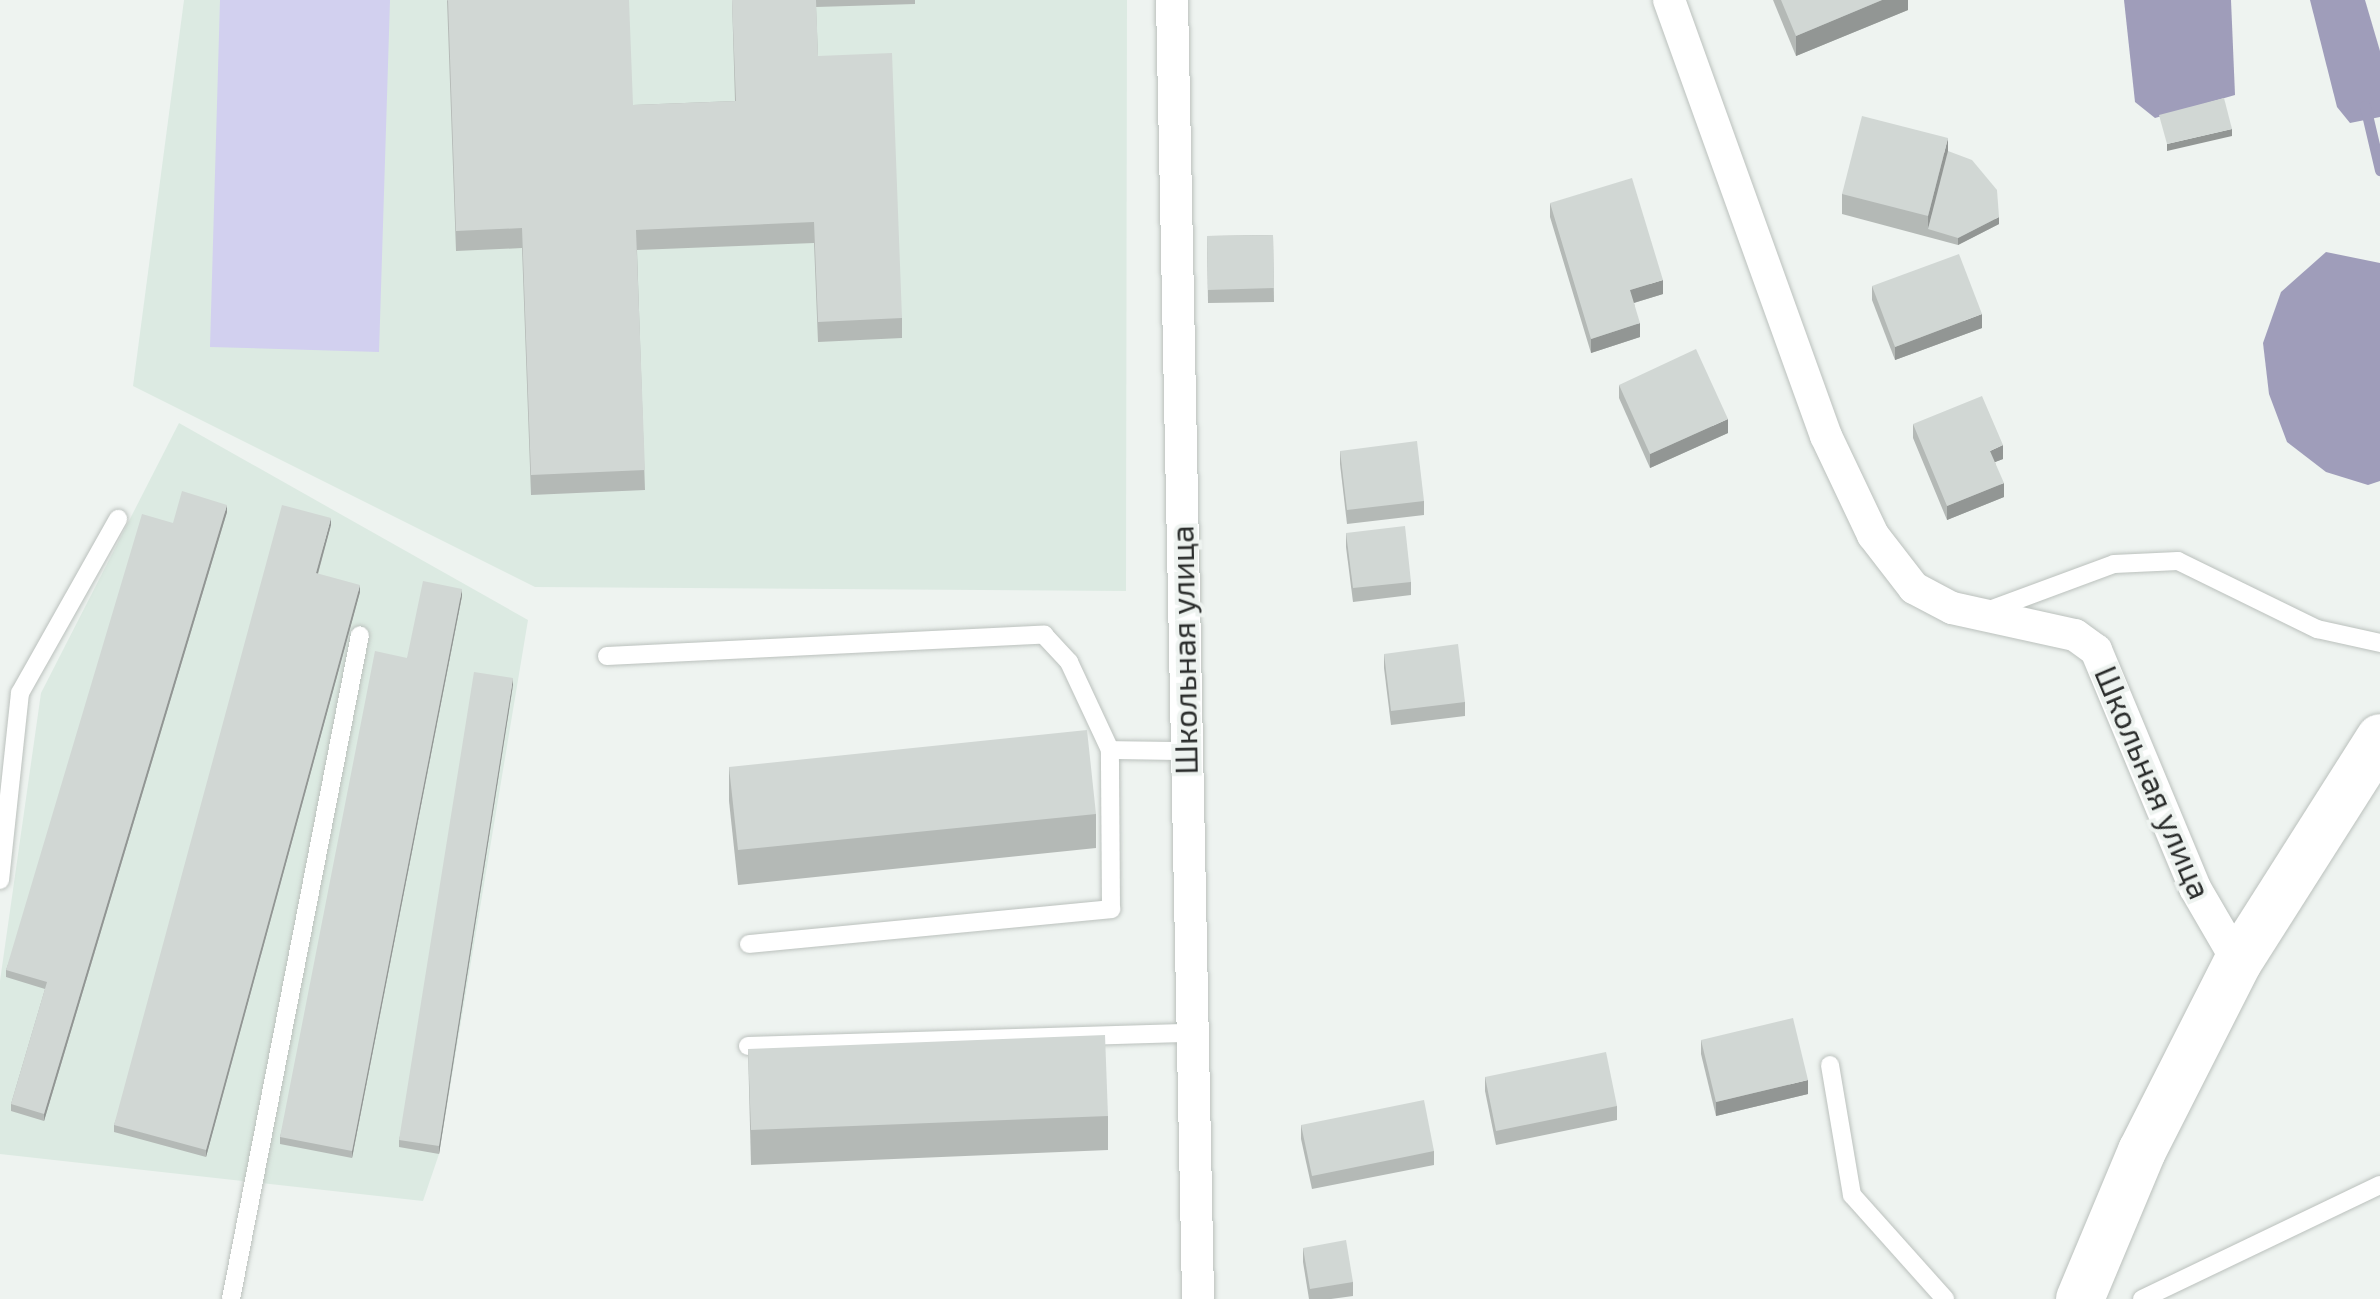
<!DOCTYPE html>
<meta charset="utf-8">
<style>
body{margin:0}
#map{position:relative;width:2380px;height:1299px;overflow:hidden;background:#eef3f0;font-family:"Exo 2",sans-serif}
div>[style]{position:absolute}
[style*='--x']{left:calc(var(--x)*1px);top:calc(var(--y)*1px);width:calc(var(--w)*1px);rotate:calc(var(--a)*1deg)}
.built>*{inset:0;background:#dceae2}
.green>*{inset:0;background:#d2d0ef}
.water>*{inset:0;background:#9f9dba}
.stream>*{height:11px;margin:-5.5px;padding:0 5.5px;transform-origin:5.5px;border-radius:5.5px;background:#9f9dba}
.roads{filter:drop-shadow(0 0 2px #bbc1bd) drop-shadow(0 0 2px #bbc1bd)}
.lane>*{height:18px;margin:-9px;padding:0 9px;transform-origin:9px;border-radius:9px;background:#fff}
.street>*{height:32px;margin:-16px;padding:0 16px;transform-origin:16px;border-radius:16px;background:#fff}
.secondary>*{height:48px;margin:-24px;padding:0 24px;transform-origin:24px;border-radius:24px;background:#fff}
.wall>*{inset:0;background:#b4b9b6}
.shaded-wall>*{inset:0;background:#929694}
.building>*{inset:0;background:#d1d7d4}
span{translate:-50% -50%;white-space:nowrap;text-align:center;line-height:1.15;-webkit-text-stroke:8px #eef3f0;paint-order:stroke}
.street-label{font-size:32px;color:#2b2d2c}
</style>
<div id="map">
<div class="built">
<div style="clip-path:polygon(184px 0,1127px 0,1126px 591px,535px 587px,133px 386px)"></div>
<div style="clip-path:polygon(179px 423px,528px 620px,439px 1154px,423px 1201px,0 1154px,0 981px,41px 693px)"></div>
</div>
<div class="green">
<div style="clip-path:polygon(220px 0,390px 0,379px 352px,210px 347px)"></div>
</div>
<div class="water">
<div style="clip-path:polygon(2124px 0,2231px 0,2235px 95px,2155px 118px,2135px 102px)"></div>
<div style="clip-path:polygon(2310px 0,2365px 0,2380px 51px,2380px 117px,2350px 123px,2337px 107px)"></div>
<div style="clip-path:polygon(2326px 252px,2380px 263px,2380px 481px,2368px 485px,2326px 472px,2287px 442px,2269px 394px,2263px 343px,2281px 292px)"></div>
</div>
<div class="stream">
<div style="--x:2365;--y:106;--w:66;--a:76.8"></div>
</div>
<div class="roads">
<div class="lane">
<div style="--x:1987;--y:611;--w:135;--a:-20.3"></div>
<div style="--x:2114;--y:564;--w:64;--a:-2.7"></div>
<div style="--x:2178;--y:561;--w:155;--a:26.1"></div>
<div style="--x:2317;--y:629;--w:65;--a:12.5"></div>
<div style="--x:607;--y:656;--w:438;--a:-2.8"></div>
<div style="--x:1044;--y:635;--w:37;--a:47"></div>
<div style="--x:1069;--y:662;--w:97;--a:65"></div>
<div style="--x:0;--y:880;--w:188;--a:-83.9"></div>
<div style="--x:20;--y:693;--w:200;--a:-60.6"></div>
<div style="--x:749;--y:944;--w:364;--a:-5.5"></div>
<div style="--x:1111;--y:909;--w:159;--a:-90.4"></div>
<div style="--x:1110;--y:750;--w:75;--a:0.8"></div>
<div style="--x:748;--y:1046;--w:443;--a:-1.7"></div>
<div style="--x:1830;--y:1065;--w:132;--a:80.4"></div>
<div style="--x:1852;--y:1195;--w:140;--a:48.2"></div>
<div style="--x:231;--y:1299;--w:676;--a:-79.01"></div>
<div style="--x:2142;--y:1299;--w:264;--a:-25.6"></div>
</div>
<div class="street">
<div style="--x:1172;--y:0;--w:1299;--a:88.85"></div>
<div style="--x:1669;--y:0;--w:463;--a:70.2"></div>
<div style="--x:1826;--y:436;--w:110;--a:64.6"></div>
<div style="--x:1873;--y:535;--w:67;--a:52.3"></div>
<div style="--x:1914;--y:588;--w:43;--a:27.8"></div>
<div style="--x:1952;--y:608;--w:126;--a:12.4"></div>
<div style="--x:2075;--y:635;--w:26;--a:36"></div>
<div style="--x:2096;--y:650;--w:258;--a:67.4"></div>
<div style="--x:2195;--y:888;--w:86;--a:59.8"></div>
</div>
<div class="secondary">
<div style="--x:2080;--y:1299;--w:160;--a:-67.3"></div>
<div style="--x:2142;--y:1151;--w:212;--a:-63.1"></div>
<div style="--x:2238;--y:962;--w:265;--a:-57.6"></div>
</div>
</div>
<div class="wall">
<div style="clip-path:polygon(447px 0,633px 105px,735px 101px,732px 0,915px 0,915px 4px,816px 7px,818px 56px,902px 318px,902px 338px,818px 342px,814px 243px,637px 250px,645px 490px,531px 495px,522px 248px,456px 251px)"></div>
<div style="clip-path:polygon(1773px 0,1908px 0,1908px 10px,1796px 56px)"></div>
<div style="clip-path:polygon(1948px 152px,1999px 224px,1958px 245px,1842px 214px,1842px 194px)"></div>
<div style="clip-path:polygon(1550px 203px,1663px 294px,1634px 303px,1640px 337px,1591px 353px,1550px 217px)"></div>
<div style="clip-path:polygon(1273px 235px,1274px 302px,1208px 303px,1207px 236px)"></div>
<div style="clip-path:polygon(1872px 286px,1982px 328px,1895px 360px,1872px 300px)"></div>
<div style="clip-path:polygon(1619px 385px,1728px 433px,1650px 468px,1619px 398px)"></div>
<div style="clip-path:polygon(1913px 424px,2003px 459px,1995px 462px,2004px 497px,1947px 520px,1913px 438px)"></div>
<div style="clip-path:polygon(1340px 451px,1424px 501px,1424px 515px,1347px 524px,1340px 464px)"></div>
<div style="clip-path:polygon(227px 512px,44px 1121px,11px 1111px,11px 1104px,45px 989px,6px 977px,6px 970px,173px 523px)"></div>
<div style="clip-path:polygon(331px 525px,318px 574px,360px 592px,206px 1157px,114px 1132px,114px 1125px)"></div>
<div style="clip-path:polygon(1346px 533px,1411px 582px,1411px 595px,1353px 602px,1346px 547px)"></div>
<div style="clip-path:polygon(462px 596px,352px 1158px,280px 1144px,280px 1137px,407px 658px)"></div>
<div style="clip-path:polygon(1384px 654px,1465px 702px,1465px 716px,1391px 725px,1384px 668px)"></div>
<div style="clip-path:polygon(513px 685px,439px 1154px,399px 1147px,399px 1140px)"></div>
<div style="clip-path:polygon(729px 767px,1096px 814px,1096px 848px,738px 885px,729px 801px)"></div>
<div style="clip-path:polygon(1701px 1040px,1808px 1094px,1716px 1116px,1701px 1054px)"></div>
<div style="clip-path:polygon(748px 1049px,1108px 1116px,1108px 1150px,751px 1165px)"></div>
<div style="clip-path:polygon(1485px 1077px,1617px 1106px,1617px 1120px,1496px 1145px,1485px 1091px)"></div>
<div style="clip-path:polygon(1301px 1125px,1434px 1151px,1434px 1165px,1312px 1189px,1301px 1139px)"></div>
<div style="clip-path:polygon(1303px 1248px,1353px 1282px,1353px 1296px,1331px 1299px,1309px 1299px,1303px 1262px)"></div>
</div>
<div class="shaded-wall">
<div style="clip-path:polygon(1882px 0,1908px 0,1908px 10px,1796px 56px,1796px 36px)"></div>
<div style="clip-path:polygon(2232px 129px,2232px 136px,2167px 151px,2167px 144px)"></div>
<div style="clip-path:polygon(1948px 138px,1948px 159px,1928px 229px,1928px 216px)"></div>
<div style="clip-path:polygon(1999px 217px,1999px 224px,1958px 245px,1958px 238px)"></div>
<div style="clip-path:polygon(1663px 280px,1663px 294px,1630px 304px,1630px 290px)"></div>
<div style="clip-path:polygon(1982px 314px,1982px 328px,1895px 360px,1895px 347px)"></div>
<div style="clip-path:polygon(1640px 323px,1640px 337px,1591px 353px,1591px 339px)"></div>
<div style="clip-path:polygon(1728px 419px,1728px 433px,1650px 468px,1650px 454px)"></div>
<div style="clip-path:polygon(2003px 445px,2003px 459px,1990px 464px,1990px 451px)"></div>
<div style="clip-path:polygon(2004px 483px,2004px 497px,1947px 520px,1947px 506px)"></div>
<div style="clip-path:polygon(227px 505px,227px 512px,44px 1121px,44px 1114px)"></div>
<div style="clip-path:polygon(331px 518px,331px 525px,316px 580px,316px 573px)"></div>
<div style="clip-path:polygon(360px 585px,360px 592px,206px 1157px,206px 1150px)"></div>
<div style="clip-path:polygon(462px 589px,462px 596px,352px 1158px,352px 1151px)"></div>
<div style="clip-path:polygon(513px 678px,513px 685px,439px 1154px,439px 1146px)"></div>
<div style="clip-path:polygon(1808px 1080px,1808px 1094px,1716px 1116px,1716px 1102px)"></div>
</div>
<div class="building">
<div style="clip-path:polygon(448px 0,629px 0,633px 105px,736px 101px,732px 0,816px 0,818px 56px,892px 53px,902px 318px,818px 322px,814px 222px,636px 230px,645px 470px,531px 475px,522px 228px,456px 231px)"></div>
<div style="clip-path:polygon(1781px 0,1882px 0,1796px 36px)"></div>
<div style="clip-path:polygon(2224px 98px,2232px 129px,2167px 144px,2159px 115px)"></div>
<div style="clip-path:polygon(1862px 116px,1948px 138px,1928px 216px,1842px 194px)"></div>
<div style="clip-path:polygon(1948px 151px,1972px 160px,1997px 190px,1999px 217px,1958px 238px,1928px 229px)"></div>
<div style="clip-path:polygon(1632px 178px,1663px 280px,1630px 290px,1640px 323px,1591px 339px,1550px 203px)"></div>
<div style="clip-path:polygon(1273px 235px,1274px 288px,1208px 290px,1207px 236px)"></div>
<div style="clip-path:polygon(1959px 254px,1982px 314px,1895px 347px,1872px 286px)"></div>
<div style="clip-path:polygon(1696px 349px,1728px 419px,1650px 454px,1619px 385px)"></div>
<div style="clip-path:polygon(1982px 396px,2003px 445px,1990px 451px,2004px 483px,1947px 506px,1913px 424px)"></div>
<div style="clip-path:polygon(1417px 441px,1424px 501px,1347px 510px,1340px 451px)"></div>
<div style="clip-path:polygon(182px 491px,227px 505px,44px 1114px,11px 1104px,47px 982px,6px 970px,142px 514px,173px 523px)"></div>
<div style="clip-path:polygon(282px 505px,331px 518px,316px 573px,360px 585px,206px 1150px,114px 1125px)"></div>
<div style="clip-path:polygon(1405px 526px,1411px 582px,1353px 588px,1346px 533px)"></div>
<div style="clip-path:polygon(423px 581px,462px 589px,352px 1151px,280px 1137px,375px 651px,407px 658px)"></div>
<div style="clip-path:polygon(1458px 644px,1465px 702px,1391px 711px,1384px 654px)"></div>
<div style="clip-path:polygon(474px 672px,513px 678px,439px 1146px,399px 1140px)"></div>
<div style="clip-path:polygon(1087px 730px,1096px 814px,738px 850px,729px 767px)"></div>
<div style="clip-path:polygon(1793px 1018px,1808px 1080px,1716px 1102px,1701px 1040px)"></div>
<div style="clip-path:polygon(1105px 1035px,1108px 1116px,751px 1130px,748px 1049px)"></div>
<div style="clip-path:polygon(1606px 1052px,1617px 1106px,1496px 1131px,1485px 1077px)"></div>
<div style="clip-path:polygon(1424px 1100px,1434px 1151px,1312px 1176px,1301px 1125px)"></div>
<div style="clip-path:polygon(1346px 1240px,1353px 1282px,1310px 1289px,1303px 1248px)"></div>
</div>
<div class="street-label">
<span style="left:1183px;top:650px;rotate:-91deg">Школьная улица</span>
<span style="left:2154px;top:782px;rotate:67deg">Школьная улица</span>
</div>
</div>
